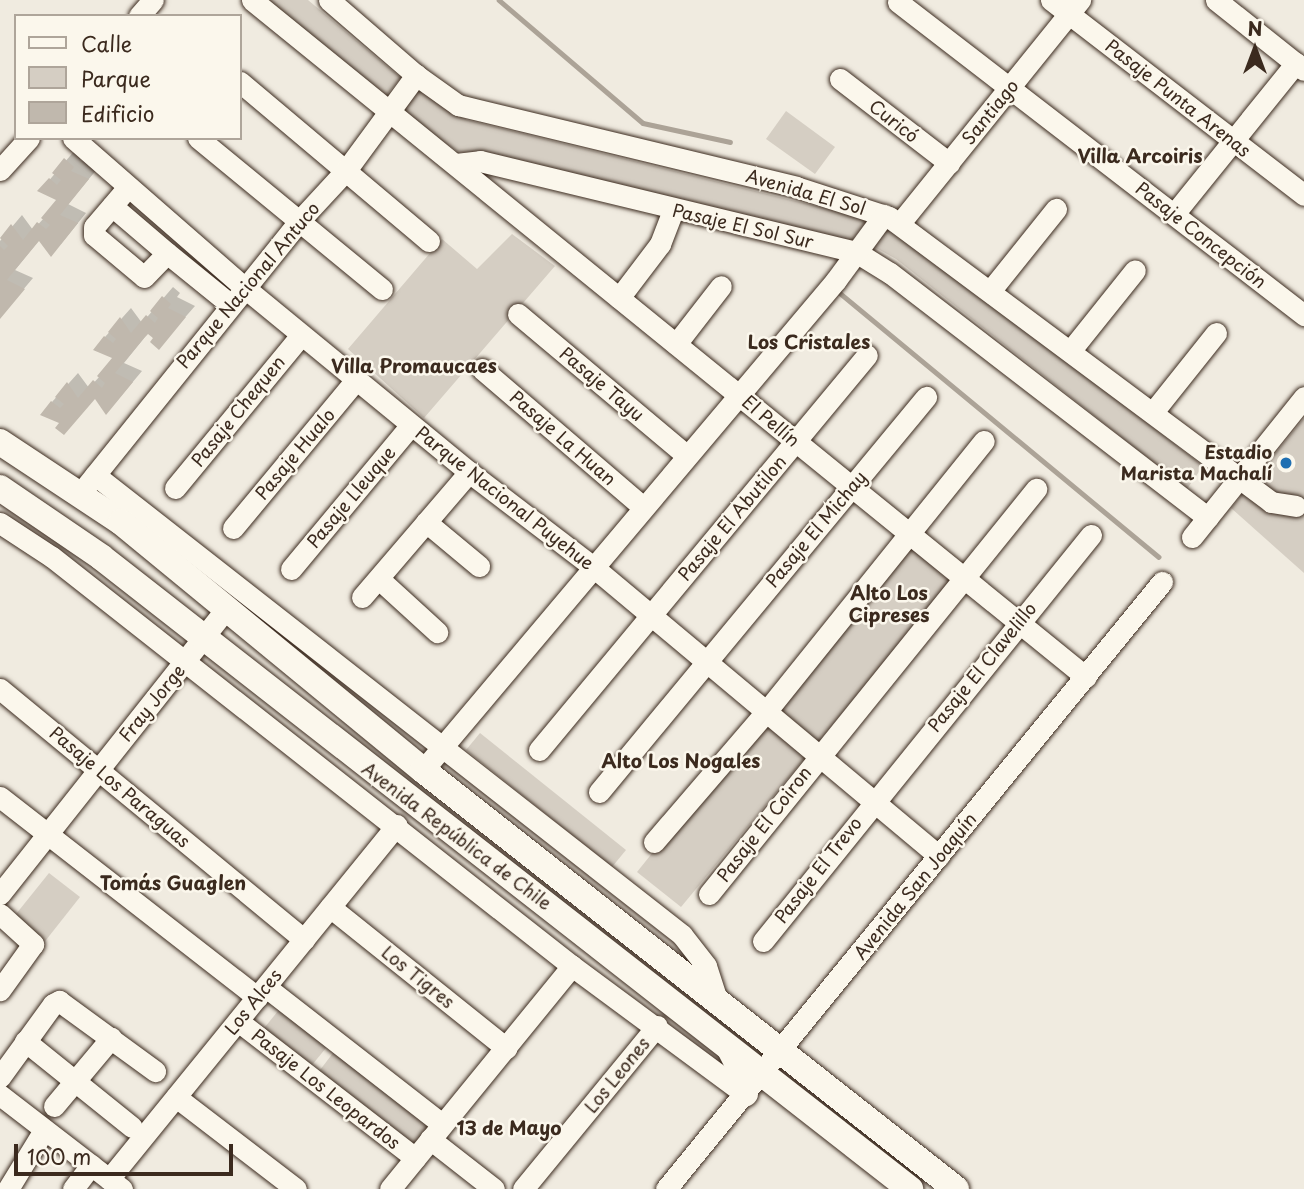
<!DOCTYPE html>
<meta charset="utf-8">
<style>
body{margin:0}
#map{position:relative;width:1304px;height:1189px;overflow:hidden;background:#f0ebe0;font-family:"Playpen Sans",sans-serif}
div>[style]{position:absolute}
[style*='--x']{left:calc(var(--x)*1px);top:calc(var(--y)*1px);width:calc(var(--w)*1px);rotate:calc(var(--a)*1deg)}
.green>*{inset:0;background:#d5cec3}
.shadow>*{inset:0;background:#0003}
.stream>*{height:4.5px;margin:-2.25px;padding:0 2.25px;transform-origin:2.25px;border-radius:2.25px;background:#aca397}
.building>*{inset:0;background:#c0b8ad}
.roads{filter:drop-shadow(0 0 2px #3b2a1e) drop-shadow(0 0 2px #3b2a1e)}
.minor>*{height:21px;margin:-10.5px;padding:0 10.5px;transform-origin:10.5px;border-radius:10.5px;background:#fbf7ec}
.major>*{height:26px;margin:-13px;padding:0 13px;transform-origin:13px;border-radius:13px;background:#fbf7ec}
.dots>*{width:19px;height:19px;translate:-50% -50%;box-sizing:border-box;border:4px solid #fbf7ec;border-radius:50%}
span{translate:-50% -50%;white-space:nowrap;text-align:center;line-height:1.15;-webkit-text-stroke:5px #fbf7ec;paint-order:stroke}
.street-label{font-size:18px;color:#3b2a1e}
.poi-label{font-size:18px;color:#3b2a1e;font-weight:700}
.right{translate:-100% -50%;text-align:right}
.neighbourhood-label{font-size:19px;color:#3b2a1e;font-weight:700}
.legend{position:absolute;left:14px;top:14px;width:228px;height:126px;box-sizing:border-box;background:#fbf7ec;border:2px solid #aea59a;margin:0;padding:9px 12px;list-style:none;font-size:21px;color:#3b2a1e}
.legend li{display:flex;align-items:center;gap:14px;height:35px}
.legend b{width:35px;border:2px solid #aea59a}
.north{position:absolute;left:1220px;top:14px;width:70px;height:70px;-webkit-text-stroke:5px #fbf7ec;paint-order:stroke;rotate:0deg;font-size:19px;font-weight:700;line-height:28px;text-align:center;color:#3b2a1e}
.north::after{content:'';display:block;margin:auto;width:24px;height:32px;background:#3b2a1e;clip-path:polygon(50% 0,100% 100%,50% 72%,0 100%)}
.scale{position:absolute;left:14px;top:1144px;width:219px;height:32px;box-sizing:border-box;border:4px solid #3b2a1e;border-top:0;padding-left:9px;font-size:21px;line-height:24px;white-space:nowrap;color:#3b2a1e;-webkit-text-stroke:5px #fbf7ec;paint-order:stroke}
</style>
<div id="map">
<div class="green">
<div style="clip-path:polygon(267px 0,308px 0,401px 78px,384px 98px)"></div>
<div style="clip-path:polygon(420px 88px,467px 120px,869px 219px,851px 241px,457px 151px,398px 111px)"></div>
<div style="clip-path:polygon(786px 111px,835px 147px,815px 174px,766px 139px)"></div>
<div style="clip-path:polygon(883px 225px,911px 240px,1203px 466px,1187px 489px,896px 259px,869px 244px)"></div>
<div style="clip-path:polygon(512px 234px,555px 266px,424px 418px,348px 349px,442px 239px,477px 269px)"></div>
<div style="clip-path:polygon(1304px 418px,1304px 573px,1231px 508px)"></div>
<div style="clip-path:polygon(903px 541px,951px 582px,681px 907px,637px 872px)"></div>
<div style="clip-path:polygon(480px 733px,626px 850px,612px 867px,466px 750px)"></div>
<div style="clip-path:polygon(49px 873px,80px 897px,35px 954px,4px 929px)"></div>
<div style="clip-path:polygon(282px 1006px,330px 1043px,308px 1070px,261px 1032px)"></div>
<div style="clip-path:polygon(336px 1049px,432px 1121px,413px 1146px,317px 1074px)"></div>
</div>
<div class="shadow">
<div style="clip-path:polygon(76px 149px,83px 155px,80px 160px,98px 168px,68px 204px,86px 213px,61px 244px,40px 239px,15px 270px,33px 278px,0 317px,0 241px,22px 215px,33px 230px,44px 218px,59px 199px,40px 191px)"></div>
<div style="clip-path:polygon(173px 287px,180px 293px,177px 297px,195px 306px,159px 347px,149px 332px,124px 363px,142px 371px,116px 402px,96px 397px,62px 422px,52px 402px,78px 373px,89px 388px,100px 376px,115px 357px,96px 349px,105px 337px,131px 308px,142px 323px)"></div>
</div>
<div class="stream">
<div style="--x:499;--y:0;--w:189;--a:40.5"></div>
<div style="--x:643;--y:123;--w:89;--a:12.3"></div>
<div style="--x:835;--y:289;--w:420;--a:39.6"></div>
</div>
<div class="building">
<div style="clip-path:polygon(64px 158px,74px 167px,71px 171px,89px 179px,60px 215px,78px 223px,51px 257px,39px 241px,10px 276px,7px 280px,25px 289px,0 319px,0 246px,4px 250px,8px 246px,0 238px,11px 224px,23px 240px,37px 222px,46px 229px,50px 225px,41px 218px,56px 200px,37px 191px,49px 178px,57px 185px,61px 180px,52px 173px)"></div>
<div style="clip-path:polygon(162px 296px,171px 304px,168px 308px,186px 317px,159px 350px,150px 342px,153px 338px,148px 334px,145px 337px,115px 373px,133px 382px,106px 415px,95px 399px,64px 435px,55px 428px,59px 423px,40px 415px,51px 401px,60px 408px,64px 404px,55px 397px,67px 382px,78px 398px,93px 380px,102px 388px,105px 383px,97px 376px,112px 358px,93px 350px,104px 336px,113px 343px,116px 339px,108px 332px,120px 317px,131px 333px,146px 315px,155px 323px,158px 318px,150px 311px)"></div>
</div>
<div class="roads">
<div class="minor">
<div style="--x:252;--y:0;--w:1074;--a:39.07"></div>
<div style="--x:329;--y:0;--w:115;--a:40.8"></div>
<div style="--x:416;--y:75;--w:52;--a:35.5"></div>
<div style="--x:458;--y:105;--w:348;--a:13.6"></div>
<div style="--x:796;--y:187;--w:98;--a:17.9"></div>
<div style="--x:889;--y:217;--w:477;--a:36.7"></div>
<div style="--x:1271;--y:502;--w:25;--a:9"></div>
<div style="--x:1051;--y:0;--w:319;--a:37.6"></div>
<div style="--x:1216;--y:0;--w:112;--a:38.5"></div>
<div style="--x:898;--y:2;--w:513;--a:37.63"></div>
<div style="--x:139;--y:16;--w:21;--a:-49"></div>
<div style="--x:840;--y:79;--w:138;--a:37.6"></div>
<div style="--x:240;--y:82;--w:247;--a:40.1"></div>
<div style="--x:73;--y:138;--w:228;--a:41.1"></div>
<div style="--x:245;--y:288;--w:290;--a:39.4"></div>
<div style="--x:469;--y:472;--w:155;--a:37.4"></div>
<div style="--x:592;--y:566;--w:452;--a:39.9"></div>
<div style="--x:198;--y:138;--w:238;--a:39.4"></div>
<div style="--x:456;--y:164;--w:24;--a:-7"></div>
<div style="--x:480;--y:161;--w:387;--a:13.6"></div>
<div style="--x:856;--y:252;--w:40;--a:32"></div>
<div style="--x:890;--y:273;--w:401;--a:37.6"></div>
<div style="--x:0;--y:170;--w:43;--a:-47.8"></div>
<div style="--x:128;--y:187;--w:52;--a:130.4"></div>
<div style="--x:94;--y:227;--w:8;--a:90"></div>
<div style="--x:94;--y:235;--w:65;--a:40"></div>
<div style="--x:144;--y:277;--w:33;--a:-46"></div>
<div style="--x:167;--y:253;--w:82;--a:39.1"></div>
<div style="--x:112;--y:206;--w:72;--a:40.5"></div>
<div style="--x:1174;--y:214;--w:194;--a:-51.1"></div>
<div style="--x:900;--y:223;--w:287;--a:-51.1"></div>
<div style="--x:991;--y:290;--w:104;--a:-51.3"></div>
<div style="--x:619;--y:298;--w:68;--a:-52.8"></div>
<div style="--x:660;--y:244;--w:36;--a:-69"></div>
<div style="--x:518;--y:314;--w:219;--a:40"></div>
<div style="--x:676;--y:344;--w:73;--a:-52.2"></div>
<div style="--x:1071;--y:350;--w:102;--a:-51.3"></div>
<div style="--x:482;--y:369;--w:212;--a:40.6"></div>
<div style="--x:1153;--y:412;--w:101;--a:-51.4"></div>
<div style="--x:95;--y:475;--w:746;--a:38.08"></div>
<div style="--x:682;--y:935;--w:39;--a:52"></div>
<div style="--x:706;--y:966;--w:38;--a:72"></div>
<div style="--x:87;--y:485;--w:340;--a:-51.2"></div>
<div style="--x:300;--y:220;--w:69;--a:-47.3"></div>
<div style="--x:347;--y:169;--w:117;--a:-53.7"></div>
<div style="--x:175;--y:488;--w:198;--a:-50.5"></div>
<div style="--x:426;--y:522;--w:69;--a:39.7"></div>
<div style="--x:0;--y:523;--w:62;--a:33.2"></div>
<div style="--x:52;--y:557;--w:662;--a:38.19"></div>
<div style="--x:572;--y:966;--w:215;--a:36.5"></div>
<div style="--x:233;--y:528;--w:192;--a:-50.3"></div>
<div style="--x:1192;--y:537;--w:179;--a:-51.3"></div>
<div style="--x:291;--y:569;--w:187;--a:-50.2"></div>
<div style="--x:379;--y:579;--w:79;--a:42.4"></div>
<div style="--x:362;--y:597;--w:165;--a:-49.4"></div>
<div style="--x:0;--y:689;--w:394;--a:39.5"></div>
<div style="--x:539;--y:750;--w:513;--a:-50.29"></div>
<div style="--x:423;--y:770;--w:641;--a:-49.87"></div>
<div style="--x:836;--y:280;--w:81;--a:-53.6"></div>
<div style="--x:599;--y:792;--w:513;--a:-50.38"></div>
<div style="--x:0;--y:797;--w:326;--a:37.9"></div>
<div style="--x:654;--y:842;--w:170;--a:-49.3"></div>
<div style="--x:765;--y:713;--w:349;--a:-51.2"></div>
<div style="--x:0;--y:894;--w:362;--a:-51.6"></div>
<div style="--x:709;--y:894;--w:521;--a:-51.08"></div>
<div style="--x:330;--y:907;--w:226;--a:38.7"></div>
<div style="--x:0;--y:914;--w:45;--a:42.3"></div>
<div style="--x:33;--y:944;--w:57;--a:125.7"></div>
<div style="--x:763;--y:941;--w:522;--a:-51.07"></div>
<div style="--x:266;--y:987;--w:223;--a:37.9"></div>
<div style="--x:238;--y:1021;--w:224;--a:37.7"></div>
<div style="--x:25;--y:1041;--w:137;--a:38.8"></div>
<div style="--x:0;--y:1077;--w:90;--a:-54"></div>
<div style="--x:53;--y:1004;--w:7;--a:-27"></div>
<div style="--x:59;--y:1001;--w:119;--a:36.1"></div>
<div style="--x:0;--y:1095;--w:154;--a:37.6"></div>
<div style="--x:176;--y:1097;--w:151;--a:37.5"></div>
<div style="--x:54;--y:1106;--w:89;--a:-50"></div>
<div style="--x:430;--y:1139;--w:81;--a:38"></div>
<div style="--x:109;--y:1179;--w:456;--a:-50.9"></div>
<div style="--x:8;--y:1189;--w:69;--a:-58.6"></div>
<div style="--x:73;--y:1189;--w:30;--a:-53"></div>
<div style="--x:390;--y:1189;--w:288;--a:-50.8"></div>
<div style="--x:523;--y:1189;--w:211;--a:-50.6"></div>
<div style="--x:666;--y:1189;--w:784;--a:-50.75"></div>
</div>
<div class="major">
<div style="--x:0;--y:442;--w:145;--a:33.5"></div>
<div style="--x:121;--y:522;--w:391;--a:39.4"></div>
<div style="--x:423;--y:770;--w:678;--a:38.17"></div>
<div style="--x:0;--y:488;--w:122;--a:34.3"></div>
<div style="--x:101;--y:557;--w:1027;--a:38"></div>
<div style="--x:730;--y:1049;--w:25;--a:63"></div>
<div style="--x:741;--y:1071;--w:23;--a:80"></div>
</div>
</div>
<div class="dots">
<div style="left:1286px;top:463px;background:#1f6fb2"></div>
</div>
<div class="street-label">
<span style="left:1178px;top:98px;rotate:38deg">Pasaje Punta Arenas</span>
<span style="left:990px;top:112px;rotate:-51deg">Santiago</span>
<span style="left:894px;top:121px;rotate:38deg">Curicó</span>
<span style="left:806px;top:192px;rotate:16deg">Avenida El Sol</span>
<span style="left:743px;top:226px;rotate:13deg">Pasaje El Sol Sur</span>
<span style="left:1201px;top:235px;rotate:38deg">Pasaje Concepción</span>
<span style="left:248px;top:285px;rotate:-50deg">Parque Nacional Antuco</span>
<span style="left:602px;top:384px;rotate:40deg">Pasaje Tayu</span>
<span style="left:238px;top:411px;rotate:-51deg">Pasaje Chequen</span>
<span style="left:771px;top:421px;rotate:40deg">El Pellín</span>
<span style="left:563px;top:438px;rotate:41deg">Pasaje La Huan</span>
<span style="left:295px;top:454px;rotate:-50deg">Pasaje Hualo</span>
<span style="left:351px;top:497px;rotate:-50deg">Pasaje Lleuque</span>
<span style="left:505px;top:498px;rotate:38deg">Parque Nacional Puyehue</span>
<span style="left:732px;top:518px;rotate:-50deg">Pasaje El Abutilon</span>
<span style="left:816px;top:529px;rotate:-50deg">Pasaje El Michay</span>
<span style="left:982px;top:667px;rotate:-51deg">Pasaje El Clavelillo</span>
<span style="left:152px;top:703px;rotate:-51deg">Fray Jorge</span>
<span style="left:120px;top:787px;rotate:40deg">Pasaje Los Paraguas</span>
<span style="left:764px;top:824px;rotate:-52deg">Pasaje El Coiron</span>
<span style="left:457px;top:836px;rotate:37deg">Avenida República de Chile</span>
<span style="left:818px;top:870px;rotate:-52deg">Pasaje El Trevo</span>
<span style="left:915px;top:886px;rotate:-51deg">Avenida San Joaquín</span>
<span style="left:418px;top:977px;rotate:39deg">Los Tigres</span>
<span style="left:253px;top:1002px;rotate:-51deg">Los Alces</span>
<span style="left:617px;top:1075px;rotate:-51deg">Los Leones</span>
<span style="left:326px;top:1089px;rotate:38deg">Pasaje Los Leopardos</span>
</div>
<div class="poi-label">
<span class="right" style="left:1272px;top:463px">Estadio<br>Marista Machalí</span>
</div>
<div class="neighbourhood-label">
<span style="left:1140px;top:156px">Villa Arcoiris</span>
<span style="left:809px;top:342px">Los Cristales</span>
<span style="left:414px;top:366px">Villa Promaucaes</span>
<span style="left:889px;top:604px">Alto Los<br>Cipreses</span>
<span style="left:681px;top:761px">Alto Los Nogales</span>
<span style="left:173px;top:883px">Tomás Guaglen</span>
<span style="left:509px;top:1128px">13 de Mayo</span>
</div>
<ul class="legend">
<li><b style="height:9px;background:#fbf7ec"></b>Calle</li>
<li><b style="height:19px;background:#d5cec3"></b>Parque</li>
<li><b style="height:19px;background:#c0b8ad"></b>Edificio</li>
</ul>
<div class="north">N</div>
<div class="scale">100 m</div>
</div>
